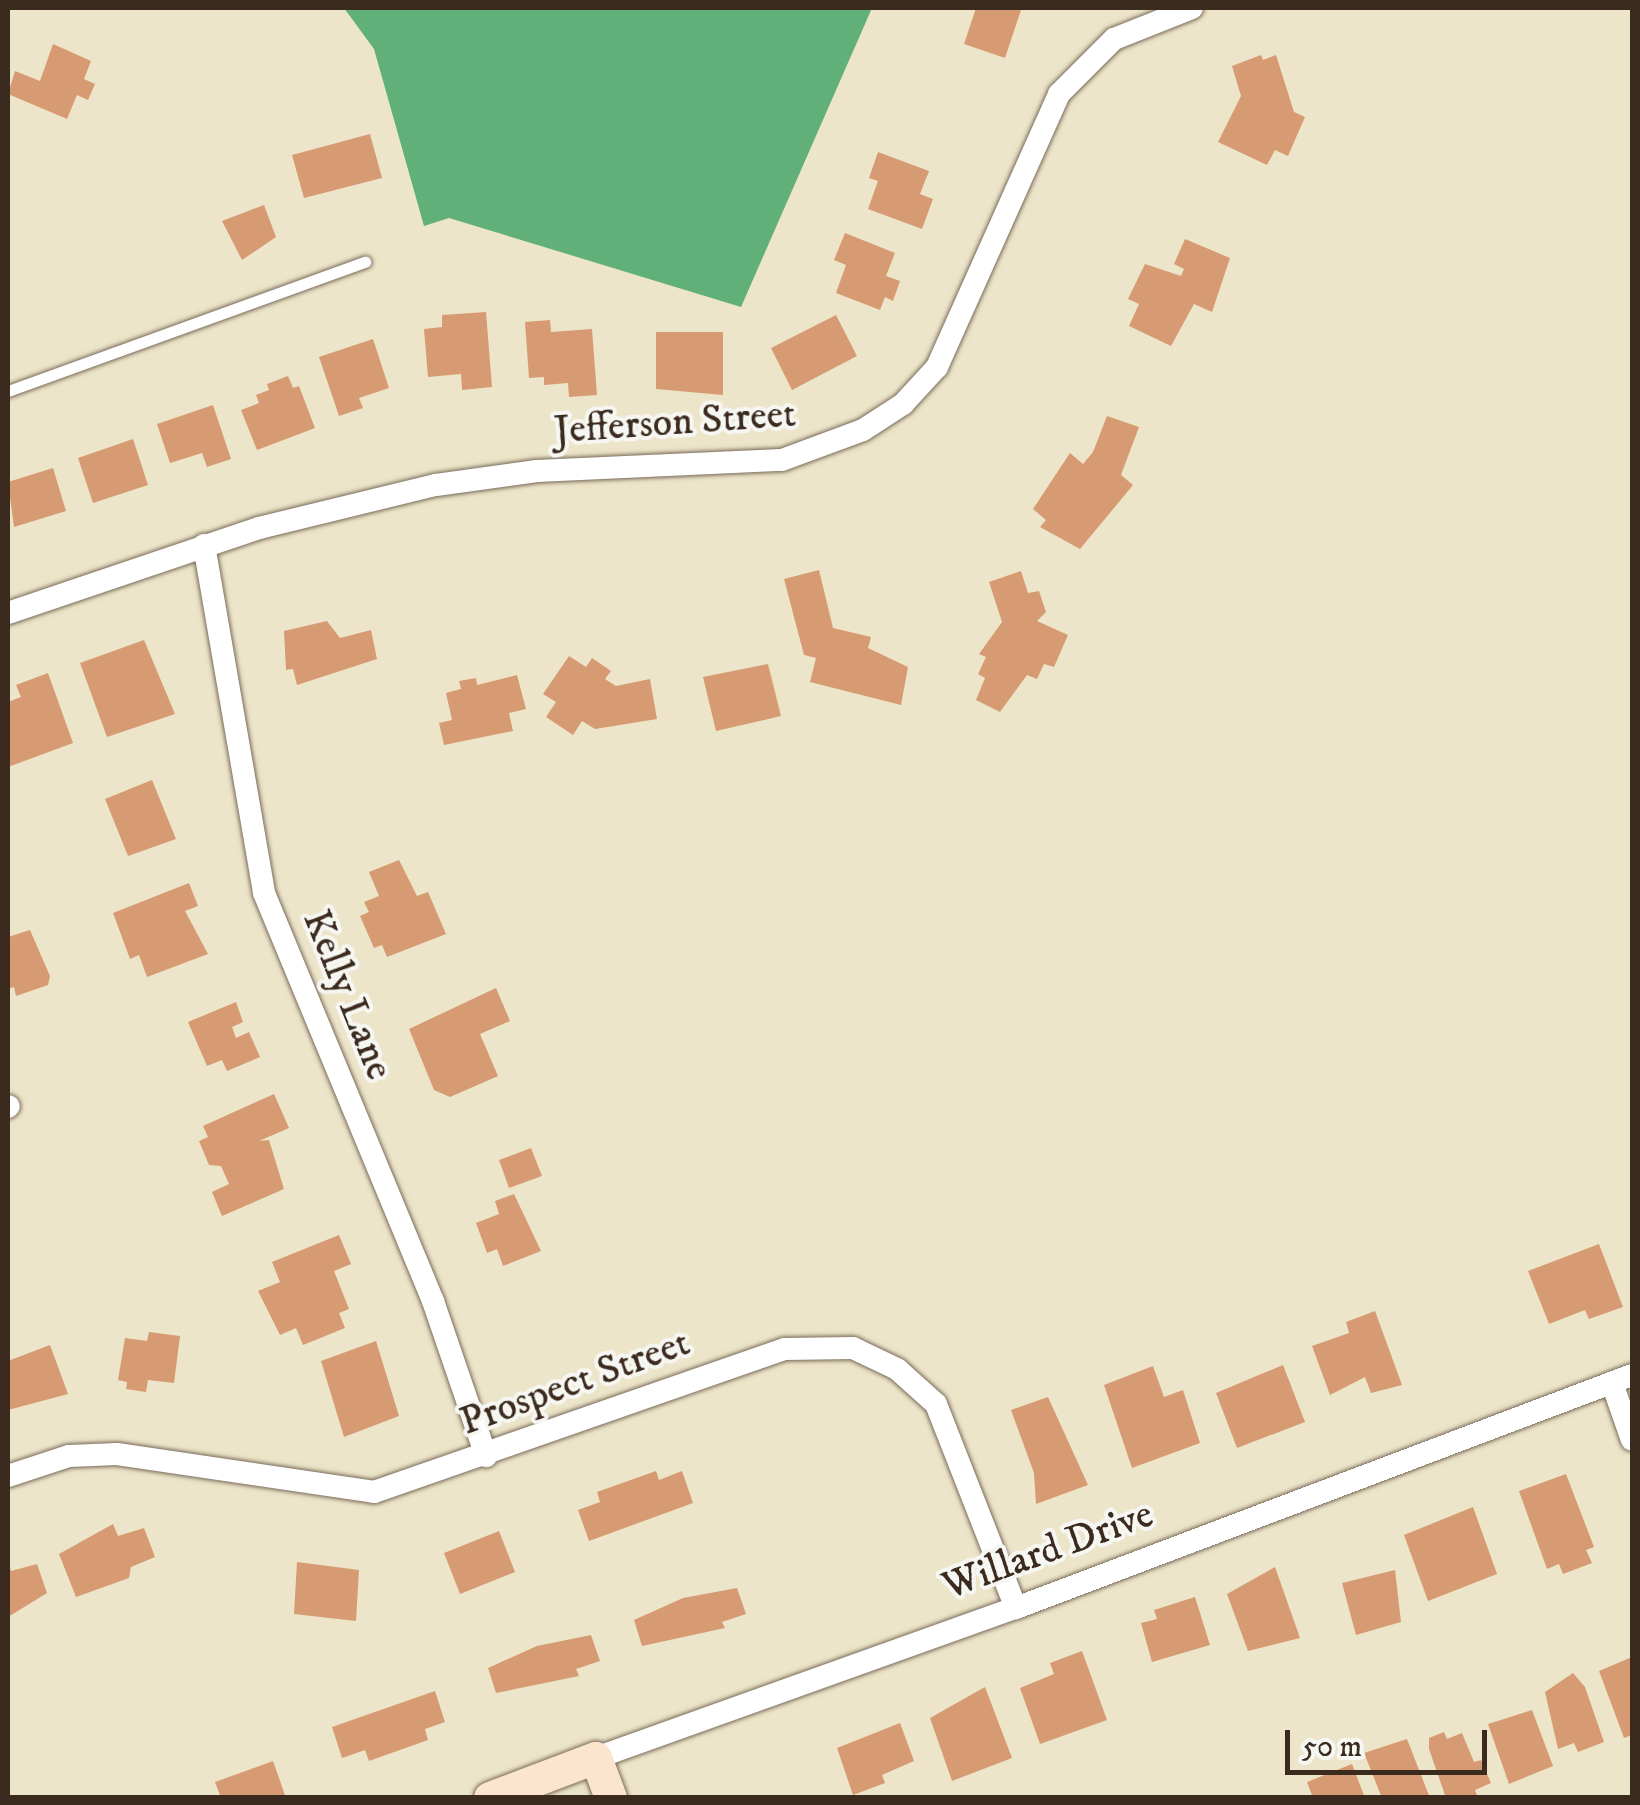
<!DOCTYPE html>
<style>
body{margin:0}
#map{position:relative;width:1640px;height:1805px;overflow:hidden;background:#ede5c9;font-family:"IM FELL DW Pica",serif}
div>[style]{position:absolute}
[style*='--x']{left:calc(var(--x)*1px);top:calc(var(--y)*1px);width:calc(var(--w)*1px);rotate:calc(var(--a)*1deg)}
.forest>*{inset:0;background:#61af79}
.building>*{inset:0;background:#d69b72}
.roads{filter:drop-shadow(0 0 2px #796b5a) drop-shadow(0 0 2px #796b5a)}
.lane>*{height:11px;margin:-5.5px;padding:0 5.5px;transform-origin:5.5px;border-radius:5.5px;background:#fff}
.street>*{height:22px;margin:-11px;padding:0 11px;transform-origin:11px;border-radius:11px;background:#fff}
.secondary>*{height:32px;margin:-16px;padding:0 16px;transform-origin:16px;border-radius:16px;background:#fce5cf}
span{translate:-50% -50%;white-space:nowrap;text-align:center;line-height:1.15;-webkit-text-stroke:8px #f6f6f2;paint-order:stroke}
.street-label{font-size:40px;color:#3b2a1e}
.frame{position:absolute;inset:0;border:10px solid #3b2a1e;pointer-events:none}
.scale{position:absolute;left:1285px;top:1730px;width:202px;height:45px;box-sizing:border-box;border:5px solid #3b2a1e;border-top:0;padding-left:12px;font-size:30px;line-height:35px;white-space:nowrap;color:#3b2a1e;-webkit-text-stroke:8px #f6f6f2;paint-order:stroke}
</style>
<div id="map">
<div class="forest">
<div style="clip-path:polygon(344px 8px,872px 8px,741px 307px,449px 218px,424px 226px,374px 49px)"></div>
</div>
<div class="building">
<div style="clip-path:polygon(976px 8px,1029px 8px,1021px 10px,1005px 58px,964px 44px)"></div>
<div style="clip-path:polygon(53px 44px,91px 61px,84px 79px,95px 84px,88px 100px,77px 95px,67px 119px,8px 94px,15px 71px,40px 81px)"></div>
<div style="clip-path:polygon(1261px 55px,1263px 60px,1276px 55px,1294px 112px,1305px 117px,1288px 156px,1275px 150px,1267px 165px,1218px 142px,1241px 96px,1232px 66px)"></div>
<div style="clip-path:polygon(370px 134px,382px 178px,304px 198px,292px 155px)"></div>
<div style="clip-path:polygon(878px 152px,929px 171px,920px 194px,933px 199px,922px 229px,868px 209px,878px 181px,869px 178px)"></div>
<div style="clip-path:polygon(264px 205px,276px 237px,242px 260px,222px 221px)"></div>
<div style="clip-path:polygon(845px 233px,895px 253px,886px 276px,900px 281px,893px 301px,885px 297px,880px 310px,836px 293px,846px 265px,834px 260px)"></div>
<div style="clip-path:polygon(1185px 239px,1230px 258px,1212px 312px,1194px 304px,1171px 346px,1129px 326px,1139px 304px,1128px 299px,1145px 264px,1181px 276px,1184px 269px,1174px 264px)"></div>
<div style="clip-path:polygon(486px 312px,492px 387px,462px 390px,461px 374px,428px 377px,424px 329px,442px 327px,442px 315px)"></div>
<div style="clip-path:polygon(836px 315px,857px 356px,792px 390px,771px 348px)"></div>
<div style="clip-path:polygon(550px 320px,551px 332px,592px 329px,597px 395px,569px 397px,568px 383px,544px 385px,544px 377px,529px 378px,525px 322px)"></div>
<div style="clip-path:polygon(656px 332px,723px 332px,723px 395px,656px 389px)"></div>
<div style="clip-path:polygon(373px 339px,389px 388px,359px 398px,363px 408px,339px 416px,319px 357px)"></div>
<div style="clip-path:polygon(288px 376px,293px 388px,299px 386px,315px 428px,257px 450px,241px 410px,259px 403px,256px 395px,269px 390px,267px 384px)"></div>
<div style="clip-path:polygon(213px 405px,231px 459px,207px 467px,202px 453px,170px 463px,157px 424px)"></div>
<div style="clip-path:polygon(1107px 416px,1139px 427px,1121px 475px,1133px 485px,1080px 549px,1040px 527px,1046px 520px,1033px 509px,1070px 453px,1083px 464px,1093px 452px)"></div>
<div style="clip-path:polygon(133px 439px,148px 485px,93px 503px,78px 458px)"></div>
<div style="clip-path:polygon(53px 468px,66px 511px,14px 527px,8px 482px)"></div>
<div style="clip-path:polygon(819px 570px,833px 628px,871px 637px,868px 648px,908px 667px,901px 705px,810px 682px,816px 658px,804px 655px,784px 579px)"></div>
<div style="clip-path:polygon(1021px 571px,1028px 593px,1039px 591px,1046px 612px,1037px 621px,1068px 635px,1054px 667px,1044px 664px,1037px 679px,1027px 675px,1000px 712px,976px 700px,985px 678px,978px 674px,986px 657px,979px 654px,1002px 622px,989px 582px)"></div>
<div style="clip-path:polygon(327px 621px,340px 638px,371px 630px,377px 659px,297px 685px,293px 669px,286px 670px,284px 631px)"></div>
<div style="clip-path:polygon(144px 640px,175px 714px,107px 737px,80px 663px)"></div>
<div style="clip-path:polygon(569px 656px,586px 667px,592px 658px,611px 671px,605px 679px,616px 686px,650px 679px,657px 719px,595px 729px,582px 721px,573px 735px,546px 717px,556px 702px,543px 694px)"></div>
<div style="clip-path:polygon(768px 664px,781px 716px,716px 731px,703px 677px)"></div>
<div style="clip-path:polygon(48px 673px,73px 743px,8px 767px,8px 702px,21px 697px,16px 685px)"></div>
<div style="clip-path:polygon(517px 675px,526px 709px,509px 713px,513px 731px,444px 745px,439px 723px,452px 720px,446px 693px,461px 689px,459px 681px,476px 678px,477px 685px)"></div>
<div style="clip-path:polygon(152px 780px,176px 839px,128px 856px,105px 799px)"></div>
<div style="clip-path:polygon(399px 860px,417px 896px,428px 892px,446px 934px,387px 957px,382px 945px,374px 948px,360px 916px,369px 912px,364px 902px,379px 896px,369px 872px)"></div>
<div style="clip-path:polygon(189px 883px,198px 906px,185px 911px,208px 954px,147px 977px,139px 955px,130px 959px,113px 913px)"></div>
<div style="clip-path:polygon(30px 930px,50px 976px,48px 985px,16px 996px,14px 987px,8px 989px,8px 937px)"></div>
<div style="clip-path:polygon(496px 988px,510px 1021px,480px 1034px,498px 1076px,450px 1097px,434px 1090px,409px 1029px)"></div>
<div style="clip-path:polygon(236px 1002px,243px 1022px,232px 1027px,236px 1038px,249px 1032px,260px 1057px,227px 1071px,222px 1060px,207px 1066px,188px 1022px)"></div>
<div style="clip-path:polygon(274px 1094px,289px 1128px,259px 1141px,269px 1140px,284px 1189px,222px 1216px,212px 1192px,229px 1184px,221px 1166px,209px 1165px,199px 1141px,208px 1137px,203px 1126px)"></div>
<div style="clip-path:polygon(531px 1148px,542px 1176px,509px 1188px,499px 1160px)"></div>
<div style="clip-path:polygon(514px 1194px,541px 1251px,503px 1266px,497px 1249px,487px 1253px,476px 1223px,499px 1214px,495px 1201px)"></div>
<div style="clip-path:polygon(339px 1235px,351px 1264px,334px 1271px,349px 1309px,339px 1313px,345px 1328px,303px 1345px,296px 1328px,280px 1335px,258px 1291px,280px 1282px,272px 1262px)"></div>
<div style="clip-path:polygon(1599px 1244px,1623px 1307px,1589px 1319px,1585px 1310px,1549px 1324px,1528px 1271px)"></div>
<div style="clip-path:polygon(1375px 1311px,1402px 1385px,1371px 1393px,1365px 1377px,1330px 1395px,1312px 1346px,1349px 1333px,1346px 1322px)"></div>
<div style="clip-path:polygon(149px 1332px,180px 1336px,174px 1383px,148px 1380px,146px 1392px,126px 1389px,127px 1382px,118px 1380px,125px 1338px,147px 1341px)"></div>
<div style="clip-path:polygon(376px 1341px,399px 1416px,344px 1437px,321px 1361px)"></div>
<div style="clip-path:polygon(50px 1345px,68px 1394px,8px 1410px,8px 1361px)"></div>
<div style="clip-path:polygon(1283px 1365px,1305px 1422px,1237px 1448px,1216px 1393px)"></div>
<div style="clip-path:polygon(1153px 1366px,1164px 1397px,1183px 1390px,1200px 1443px,1132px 1468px,1104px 1385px)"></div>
<div style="clip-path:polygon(1048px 1397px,1088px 1485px,1036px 1504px,1034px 1473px,1011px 1410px)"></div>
<div style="clip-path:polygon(656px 1471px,659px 1480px,682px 1471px,693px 1503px,589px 1541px,578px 1510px,600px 1502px,597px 1492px)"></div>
<div style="clip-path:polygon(1566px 1474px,1594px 1547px,1586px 1550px,1592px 1563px,1563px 1574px,1559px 1564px,1547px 1569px,1519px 1491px)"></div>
<div style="clip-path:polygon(1473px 1507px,1497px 1574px,1428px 1601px,1404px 1535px)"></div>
<div style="clip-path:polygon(113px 1524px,118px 1536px,144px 1528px,155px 1557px,131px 1567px,129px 1578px,76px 1597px,59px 1554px)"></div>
<div style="clip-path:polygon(499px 1531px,515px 1572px,460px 1594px,444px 1553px)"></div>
<div style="clip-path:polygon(8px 1562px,11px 1571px,37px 1564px,47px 1593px,8px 1617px)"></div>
<div style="clip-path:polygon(297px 1562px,359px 1570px,356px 1621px,294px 1614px)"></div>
<div style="clip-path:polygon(1275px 1567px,1300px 1638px,1248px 1651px,1227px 1594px)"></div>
<div style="clip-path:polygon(1395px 1570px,1401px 1622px,1356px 1635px,1342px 1583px)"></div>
<div style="clip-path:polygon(737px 1588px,746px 1614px,722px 1622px,725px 1628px,642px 1646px,634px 1620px,683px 1598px)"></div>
<div style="clip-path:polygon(1195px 1597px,1210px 1645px,1152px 1662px,1141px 1623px,1157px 1619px,1154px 1610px)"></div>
<div style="clip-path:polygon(591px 1635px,600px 1661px,576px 1669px,579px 1676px,496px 1693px,488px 1668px,537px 1646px)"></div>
<div style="clip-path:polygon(1082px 1651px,1107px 1720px,1040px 1744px,1020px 1688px,1054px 1674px,1050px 1663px)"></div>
<div style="clip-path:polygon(1632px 1657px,1632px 1735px,1624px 1738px,1599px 1671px)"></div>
<div style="clip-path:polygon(1573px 1673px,1585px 1687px,1604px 1742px,1578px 1752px,1574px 1743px,1558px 1749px,1545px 1692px)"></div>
<div style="clip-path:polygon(985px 1687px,1012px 1758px,952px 1781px,930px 1718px)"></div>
<div style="clip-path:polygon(435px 1691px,445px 1722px,425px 1729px,428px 1740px,369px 1761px,365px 1750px,342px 1758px,332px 1727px)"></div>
<div style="clip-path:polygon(1532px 1710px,1553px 1766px,1509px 1784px,1488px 1724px)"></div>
<div style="clip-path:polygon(900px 1723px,914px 1761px,882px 1775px,885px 1783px,853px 1795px,837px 1748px)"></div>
<div style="clip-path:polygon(1444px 1732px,1447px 1739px,1462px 1733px,1474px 1762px,1481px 1760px,1491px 1783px,1475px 1790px,1478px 1798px,1446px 1798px,1429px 1749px,1429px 1738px)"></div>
<div style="clip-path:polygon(1407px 1739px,1430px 1798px,1382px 1798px,1364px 1753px)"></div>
<div style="clip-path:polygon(273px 1761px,286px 1798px,221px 1798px,215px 1782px)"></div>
<div style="clip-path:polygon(1352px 1764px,1365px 1798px,1313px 1798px,1307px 1782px)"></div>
</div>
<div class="roads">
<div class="lane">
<div style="--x:8;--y:391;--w:380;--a:-19.9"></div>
</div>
<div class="street">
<div style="--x:204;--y:545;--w:353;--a:80.2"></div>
<div style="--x:264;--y:893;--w:442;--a:67.5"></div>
<div style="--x:433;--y:1301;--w:164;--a:71.1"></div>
<div style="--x:8;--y:613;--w:265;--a:-18.7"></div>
<div style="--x:259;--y:528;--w:182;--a:-13.7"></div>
<div style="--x:436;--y:485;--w:102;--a:-7.9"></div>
<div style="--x:537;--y:471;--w:245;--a:-2.6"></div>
<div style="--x:782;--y:460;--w:86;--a:-20.3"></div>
<div style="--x:863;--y:430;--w:48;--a:-33"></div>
<div style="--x:903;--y:404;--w:50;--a:-47.4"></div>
<div style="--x:937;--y:367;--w:299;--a:-65.9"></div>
<div style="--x:1059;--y:94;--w:78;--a:-45"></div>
<div style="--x:1114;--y:39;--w:84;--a:-21.7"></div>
<div style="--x:8;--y:1107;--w:1;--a:-45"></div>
<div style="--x:1612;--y:1383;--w:60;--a:70.7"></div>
<div style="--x:8;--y:1476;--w:64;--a:-18.2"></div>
<div style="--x:69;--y:1456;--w:48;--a:-2.4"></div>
<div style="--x:117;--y:1454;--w:260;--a:8.4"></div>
<div style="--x:374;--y:1492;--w:435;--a:-19.2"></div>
<div style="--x:785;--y:1349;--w:68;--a:-0.8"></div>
<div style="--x:853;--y:1348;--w:49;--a:25.5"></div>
<div style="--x:897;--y:1369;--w:52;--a:41.9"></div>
<div style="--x:936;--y:1404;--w:219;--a:68.6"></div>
<div style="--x:596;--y:1758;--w:446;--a:-19.7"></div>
<div style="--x:1016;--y:1608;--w:659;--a:-20.72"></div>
</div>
<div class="secondary">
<div style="--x:490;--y:1798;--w:113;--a:-20.7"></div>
<div style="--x:596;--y:1758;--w:43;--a:69.4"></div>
</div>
</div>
<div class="street-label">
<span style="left:675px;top:423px;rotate:-4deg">Jefferson Street</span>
<span style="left:347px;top:995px;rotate:68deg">Kelly Lane</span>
<span style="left:575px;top:1383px;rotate:-20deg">Prospect Street</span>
<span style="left:1048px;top:1551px;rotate:-20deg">Willard Drive</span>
</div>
<div class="frame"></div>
<div class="scale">50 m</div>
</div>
